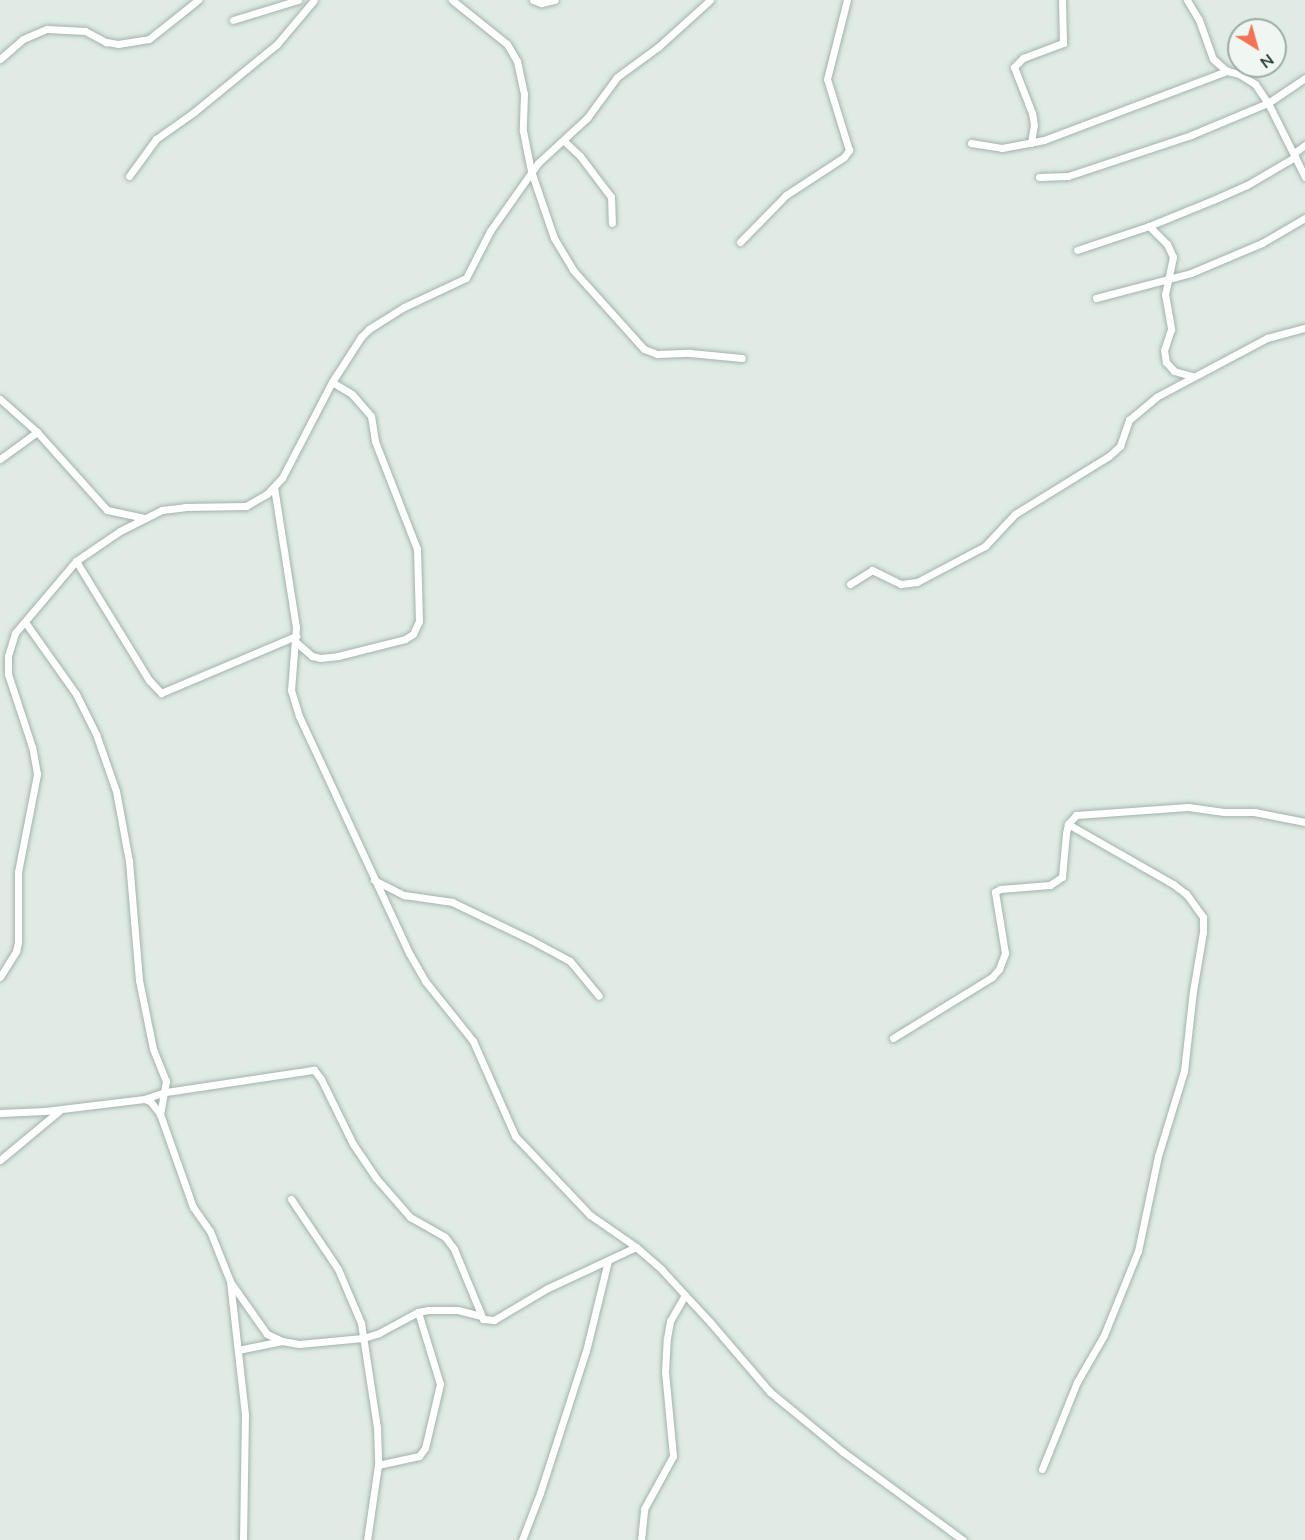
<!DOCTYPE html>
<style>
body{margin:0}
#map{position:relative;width:1305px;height:1540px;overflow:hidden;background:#e0ebe5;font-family:"Nunito Sans",sans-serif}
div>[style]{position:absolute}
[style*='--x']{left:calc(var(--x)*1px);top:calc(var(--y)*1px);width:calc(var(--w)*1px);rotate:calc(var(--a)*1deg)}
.roads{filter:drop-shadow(0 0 2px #a3b3ac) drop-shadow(0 0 2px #a3b3ac)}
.minor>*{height:7px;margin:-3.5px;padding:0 3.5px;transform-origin:3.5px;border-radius:3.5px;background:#fff}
span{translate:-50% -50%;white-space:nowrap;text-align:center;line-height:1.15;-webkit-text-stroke:5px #f0f7f3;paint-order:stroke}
.north{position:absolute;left:1227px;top:18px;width:60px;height:60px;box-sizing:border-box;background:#f0f7f3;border:2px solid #9daca6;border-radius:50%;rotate:143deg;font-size:16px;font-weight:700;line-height:24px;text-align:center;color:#203b32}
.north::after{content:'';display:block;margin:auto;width:21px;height:27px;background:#f37355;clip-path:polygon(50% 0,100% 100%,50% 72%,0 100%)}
</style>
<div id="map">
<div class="roads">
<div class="minor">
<div style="--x:452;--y:0;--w:70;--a:38.7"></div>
<div style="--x:507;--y:44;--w:20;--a:60"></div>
<div style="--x:517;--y:61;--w:34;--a:78"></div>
<div style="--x:524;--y:94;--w:37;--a:92"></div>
<div style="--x:523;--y:131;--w:41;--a:78.7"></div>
<div style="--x:531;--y:171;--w:71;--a:71.1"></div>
<div style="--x:554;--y:238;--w:37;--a:59"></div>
<div style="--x:573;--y:270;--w:106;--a:48.1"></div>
<div style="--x:644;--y:349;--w:14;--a:21"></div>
<div style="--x:657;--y:354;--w:33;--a:-2"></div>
<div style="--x:690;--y:353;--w:52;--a:5.5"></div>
<div style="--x:533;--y:0;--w:9;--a:21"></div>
<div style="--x:541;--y:3;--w:14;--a:-12"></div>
<div style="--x:1187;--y:0;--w:23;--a:59"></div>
<div style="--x:1199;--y:20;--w:41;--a:70.3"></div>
<div style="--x:1213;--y:59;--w:18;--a:41"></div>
<div style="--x:1227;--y:71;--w:12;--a:14"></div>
<div style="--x:1239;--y:74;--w:19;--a:32"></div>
<div style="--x:1255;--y:84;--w:23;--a:56"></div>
<div style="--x:1268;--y:103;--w:83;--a:63.4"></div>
<div style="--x:233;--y:20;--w:68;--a:-17.1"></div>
<div style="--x:0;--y:59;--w:30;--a:-41"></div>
<div style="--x:23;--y:39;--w:26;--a:-23"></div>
<div style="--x:47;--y:29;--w:38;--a:3"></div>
<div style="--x:85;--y:31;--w:24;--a:28"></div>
<div style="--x:106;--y:42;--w:12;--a:9"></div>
<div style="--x:118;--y:44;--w:31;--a:-9"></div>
<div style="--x:149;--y:39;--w:63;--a:-38.5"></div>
<div style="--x:564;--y:141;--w:22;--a:43"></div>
<div style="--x:580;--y:156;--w:51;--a:52.9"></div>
<div style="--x:611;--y:197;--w:26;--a:88"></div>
<div style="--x:971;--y:143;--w:31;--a:9"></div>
<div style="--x:1002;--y:148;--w:43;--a:-10.8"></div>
<div style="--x:1044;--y:140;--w:196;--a:-20.7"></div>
<div style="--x:1031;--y:143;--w:18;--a:-81"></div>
<div style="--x:1034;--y:125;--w:12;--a:-99"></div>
<div style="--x:1032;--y:113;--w:49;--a:-111.4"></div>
<div style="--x:1014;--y:67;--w:13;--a:-45"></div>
<div style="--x:1023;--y:58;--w:43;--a:-20.6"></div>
<div style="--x:1063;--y:43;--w:43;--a:-91.3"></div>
<div style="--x:1294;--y:153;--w:14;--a:-36"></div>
<div style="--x:129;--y:176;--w:46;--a:-53.9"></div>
<div style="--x:156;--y:139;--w:47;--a:-35.4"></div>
<div style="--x:194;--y:112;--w:107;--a:-39.3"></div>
<div style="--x:277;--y:44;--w:57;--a:-49.9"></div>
<div style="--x:1039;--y:177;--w:29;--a:-2"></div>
<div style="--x:1068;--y:176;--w:130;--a:-18.4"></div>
<div style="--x:1191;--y:135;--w:83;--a:-22.6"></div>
<div style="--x:1268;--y:103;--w:45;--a:-34"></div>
<div style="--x:1149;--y:226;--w:25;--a:45"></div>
<div style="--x:1167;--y:244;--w:14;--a:65"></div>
<div style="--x:1173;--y:257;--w:38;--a:102"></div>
<div style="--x:1165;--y:294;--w:36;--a:80"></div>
<div style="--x:1171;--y:329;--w:22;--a:108"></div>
<div style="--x:1164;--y:350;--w:12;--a:81"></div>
<div style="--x:1166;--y:362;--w:12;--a:48"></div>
<div style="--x:1174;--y:371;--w:19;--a:16"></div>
<div style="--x:740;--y:242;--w:66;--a:-45.6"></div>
<div style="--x:786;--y:195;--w:69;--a:-33.2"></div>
<div style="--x:844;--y:157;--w:9;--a:-54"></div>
<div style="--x:849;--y:150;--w:74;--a:-107.2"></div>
<div style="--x:827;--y:79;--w:81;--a:-75.8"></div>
<div style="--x:1077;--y:250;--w:76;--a:-18.4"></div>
<div style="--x:1149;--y:226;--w:69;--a:-22.1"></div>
<div style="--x:1213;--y:200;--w:37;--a:-24"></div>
<div style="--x:1247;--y:185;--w:56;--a:-30.3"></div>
<div style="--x:1096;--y:298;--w:98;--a:-14.7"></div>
<div style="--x:1191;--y:273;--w:77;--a:-22.9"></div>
<div style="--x:1262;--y:243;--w:50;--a:-30.2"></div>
<div style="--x:0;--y:399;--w:50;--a:41.7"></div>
<div style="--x:37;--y:432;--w:105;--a:48.1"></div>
<div style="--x:107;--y:510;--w:39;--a:12"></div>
<div style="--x:0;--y:459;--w:46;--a:-36.1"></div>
<div style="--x:274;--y:487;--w:142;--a:81.1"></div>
<div style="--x:296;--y:627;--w:63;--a:94.5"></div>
<div style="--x:291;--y:690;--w:27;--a:73"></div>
<div style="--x:299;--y:716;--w:261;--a:65.1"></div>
<div style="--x:409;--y:953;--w:32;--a:60"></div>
<div style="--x:425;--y:981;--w:77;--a:51.3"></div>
<div style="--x:473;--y:1041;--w:104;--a:66.1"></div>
<div style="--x:515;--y:1136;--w:109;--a:46.5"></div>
<div style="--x:590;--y:1215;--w:56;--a:34.8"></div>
<div style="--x:636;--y:1247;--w:35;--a:41"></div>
<div style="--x:662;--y:1270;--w:71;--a:47.3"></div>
<div style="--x:710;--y:1322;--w:92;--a:49.4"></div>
<div style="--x:770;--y:1392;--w:94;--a:39.4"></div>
<div style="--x:843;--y:1452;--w:149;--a:36.3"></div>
<div style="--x:76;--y:561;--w:140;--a:58.5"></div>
<div style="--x:149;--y:680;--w:18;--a:47"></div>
<div style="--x:161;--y:693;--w:147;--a:-22.9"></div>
<div style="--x:850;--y:584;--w:26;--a:-32"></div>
<div style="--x:872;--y:570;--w:32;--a:26"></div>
<div style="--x:901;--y:584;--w:16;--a:-7"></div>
<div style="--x:917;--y:582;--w:77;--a:-27.9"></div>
<div style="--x:985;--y:546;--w:44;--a:-46.8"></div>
<div style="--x:1015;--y:514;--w:110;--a:-31.7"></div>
<div style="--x:1109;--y:456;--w:15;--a:-42"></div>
<div style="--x:1120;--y:446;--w:28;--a:-71"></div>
<div style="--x:1129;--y:420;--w:35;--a:-40"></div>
<div style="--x:1156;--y:397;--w:126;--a:-28"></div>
<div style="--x:1267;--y:338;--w:39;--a:-15"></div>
<div style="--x:25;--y:622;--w:88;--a:54.7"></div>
<div style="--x:76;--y:694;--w:45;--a:63.4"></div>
<div style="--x:96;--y:734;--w:60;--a:70.7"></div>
<div style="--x:116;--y:791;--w:71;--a:79.5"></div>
<div style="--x:129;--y:861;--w:119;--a:85.2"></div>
<div style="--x:139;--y:980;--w:70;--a:78.5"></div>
<div style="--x:153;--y:1049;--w:35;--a:68"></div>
<div style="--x:166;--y:1081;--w:34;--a:100"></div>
<div style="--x:297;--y:643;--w:20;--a:41"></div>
<div style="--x:312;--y:656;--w:8;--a:14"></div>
<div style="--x:320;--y:658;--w:18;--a:-6"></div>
<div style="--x:338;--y:656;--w:69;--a:-14.2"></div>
<div style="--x:405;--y:639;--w:9;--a:-32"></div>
<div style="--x:413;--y:634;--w:14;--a:-65"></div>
<div style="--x:419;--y:621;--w:72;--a:-91.6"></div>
<div style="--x:417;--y:549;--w:116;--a:-111.3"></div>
<div style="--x:375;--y:441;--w:25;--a:-99"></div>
<div style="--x:371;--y:416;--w:29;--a:-131"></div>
<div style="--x:352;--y:394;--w:23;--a:-149"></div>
<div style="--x:374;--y:880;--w:34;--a:27"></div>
<div style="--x:404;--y:895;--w:49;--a:8.3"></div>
<div style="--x:452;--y:902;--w:88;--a:25.7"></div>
<div style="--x:531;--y:940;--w:44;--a:28.3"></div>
<div style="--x:570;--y:961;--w:45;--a:50.4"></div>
<div style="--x:0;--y:977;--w:31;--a:-58"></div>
<div style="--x:16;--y:951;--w:9;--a:-77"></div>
<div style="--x:18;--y:942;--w:70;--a:-90"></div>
<div style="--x:18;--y:872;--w:100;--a:-79"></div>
<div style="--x:37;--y:774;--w:27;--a:-100"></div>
<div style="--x:32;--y:747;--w:77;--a:-108.2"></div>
<div style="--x:8;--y:674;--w:18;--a:-90"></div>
<div style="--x:8;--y:656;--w:24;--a:-73"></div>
<div style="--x:15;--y:633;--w:94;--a:-49.7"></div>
<div style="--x:76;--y:561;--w:53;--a:-34.3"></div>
<div style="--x:120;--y:531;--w:47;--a:-26.6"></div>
<div style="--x:162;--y:510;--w:23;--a:-7"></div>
<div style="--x:185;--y:507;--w:61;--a:-0.9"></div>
<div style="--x:246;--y:506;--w:24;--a:-30"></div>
<div style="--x:267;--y:494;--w:22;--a:-47"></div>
<div style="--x:282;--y:478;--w:108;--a:-62.5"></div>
<div style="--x:332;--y:382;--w:54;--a:-57.2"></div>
<div style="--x:361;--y:337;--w:11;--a:-45"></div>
<div style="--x:369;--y:329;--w:41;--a:-32.2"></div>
<div style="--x:404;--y:307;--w:68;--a:-25.1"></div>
<div style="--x:466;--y:278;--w:53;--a:-62.9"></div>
<div style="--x:490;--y:231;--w:83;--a:-54.8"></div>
<div style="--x:538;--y:163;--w:67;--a:-42.6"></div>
<div style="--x:587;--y:118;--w:51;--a:-53.8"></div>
<div style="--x:617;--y:77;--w:51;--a:-36.2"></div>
<div style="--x:658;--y:47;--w:70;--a:-42.1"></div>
<div style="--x:893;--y:1038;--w:116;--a:-31.6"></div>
<div style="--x:992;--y:977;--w:11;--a:-49"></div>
<div style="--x:999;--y:969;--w:17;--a:-69"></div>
<div style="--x:1005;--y:953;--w:62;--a:-99.3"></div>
<div style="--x:995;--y:892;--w:6;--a:-31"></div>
<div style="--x:1000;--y:889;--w:50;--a:-4.6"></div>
<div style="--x:1050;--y:885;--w:14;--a:-34"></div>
<div style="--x:1062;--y:877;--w:44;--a:-84.8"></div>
<div style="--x:1066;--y:833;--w:9;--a:-77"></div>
<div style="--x:1068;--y:824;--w:12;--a:-48"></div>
<div style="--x:1076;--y:815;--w:112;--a:-4.1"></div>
<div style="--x:1188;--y:807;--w:36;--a:8"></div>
<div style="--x:1224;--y:812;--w:30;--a:0"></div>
<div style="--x:1254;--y:812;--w:52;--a:11.1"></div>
<div style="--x:144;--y:1099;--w:6;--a:18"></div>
<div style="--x:150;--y:1101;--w:16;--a:52"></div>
<div style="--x:160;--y:1114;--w:99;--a:70.5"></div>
<div style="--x:193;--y:1207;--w:29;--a:55"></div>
<div style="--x:210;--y:1231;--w:54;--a:68.2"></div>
<div style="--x:230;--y:1281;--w:134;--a:83.6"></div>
<div style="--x:245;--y:1414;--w:126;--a:90.9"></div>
<div style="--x:0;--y:1113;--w:45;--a:-2.5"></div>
<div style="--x:45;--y:1111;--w:100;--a:-6.9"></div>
<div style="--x:144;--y:1099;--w:23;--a:-18"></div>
<div style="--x:166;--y:1092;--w:150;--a:-8.5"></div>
<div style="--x:314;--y:1070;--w:11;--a:52"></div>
<div style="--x:321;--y:1079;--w:72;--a:63.8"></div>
<div style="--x:353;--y:1144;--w:41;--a:55.9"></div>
<div style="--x:376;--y:1178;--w:52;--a:48.9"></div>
<div style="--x:410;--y:1217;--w:40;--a:29.7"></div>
<div style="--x:445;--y:1237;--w:15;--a:53"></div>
<div style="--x:454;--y:1249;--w:76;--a:67.5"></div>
<div style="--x:483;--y:1319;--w:11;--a:5"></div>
<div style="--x:494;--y:1320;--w:63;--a:-30.7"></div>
<div style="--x:548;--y:1288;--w:97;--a:-25"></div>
<div style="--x:0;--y:1160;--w:77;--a:-39.7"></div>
<div style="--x:291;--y:1199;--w:84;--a:56.1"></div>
<div style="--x:338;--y:1269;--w:59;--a:66.9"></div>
<div style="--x:361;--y:1323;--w:106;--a:81.3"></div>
<div style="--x:377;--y:1428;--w:37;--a:88"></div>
<div style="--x:378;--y:1465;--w:76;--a:98.3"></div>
<div style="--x:231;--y:1283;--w:62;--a:54.8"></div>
<div style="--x:267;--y:1334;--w:17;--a:25"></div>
<div style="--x:282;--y:1341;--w:17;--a:10"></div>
<div style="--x:299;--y:1344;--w:64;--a:-5.4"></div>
<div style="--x:363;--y:1338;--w:17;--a:-17"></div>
<div style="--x:379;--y:1333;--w:44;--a:-28.3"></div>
<div style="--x:418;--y:1312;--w:10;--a:-11"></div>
<div style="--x:428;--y:1310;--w:30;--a:0"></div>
<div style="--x:458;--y:1310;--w:24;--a:15"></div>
<div style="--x:238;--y:1350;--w:45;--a:-11.6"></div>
<div style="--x:378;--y:1465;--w:42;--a:-12.4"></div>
<div style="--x:419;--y:1456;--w:10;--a:-53"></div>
<div style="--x:425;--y:1448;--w:66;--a:-76.8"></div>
<div style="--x:440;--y:1384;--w:75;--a:-107"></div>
<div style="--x:1042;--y:1469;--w:94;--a:-68.1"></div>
<div style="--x:1077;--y:1382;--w:54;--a:-60.1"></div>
<div style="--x:1104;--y:1335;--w:91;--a:-68"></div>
<div style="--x:1138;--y:1251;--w:97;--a:-78.1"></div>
<div style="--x:1158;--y:1156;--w:89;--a:-73"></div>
<div style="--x:1184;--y:1071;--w:81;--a:-83.6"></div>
<div style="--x:1193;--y:991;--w:60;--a:-80.4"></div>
<div style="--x:1203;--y:932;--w:15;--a:-90"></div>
<div style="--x:1203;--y:917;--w:29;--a:-126"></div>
<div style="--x:1186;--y:894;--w:16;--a:-142"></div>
<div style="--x:1173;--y:884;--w:121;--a:-150.3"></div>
<div style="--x:522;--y:1540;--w:50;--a:-69"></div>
<div style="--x:540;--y:1493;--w:149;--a:-72.1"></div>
<div style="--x:586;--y:1351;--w:93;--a:-76.3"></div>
<div style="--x:641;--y:1540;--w:31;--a:-84"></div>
<div style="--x:644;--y:1509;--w:60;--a:-61.3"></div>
<div style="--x:673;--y:1456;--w:84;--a:-95.4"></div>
<div style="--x:665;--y:1372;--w:34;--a:-87"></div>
<div style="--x:667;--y:1338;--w:17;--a:-80"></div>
<div style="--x:670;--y:1321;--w:30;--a:-60"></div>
</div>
</div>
<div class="north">N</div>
</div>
